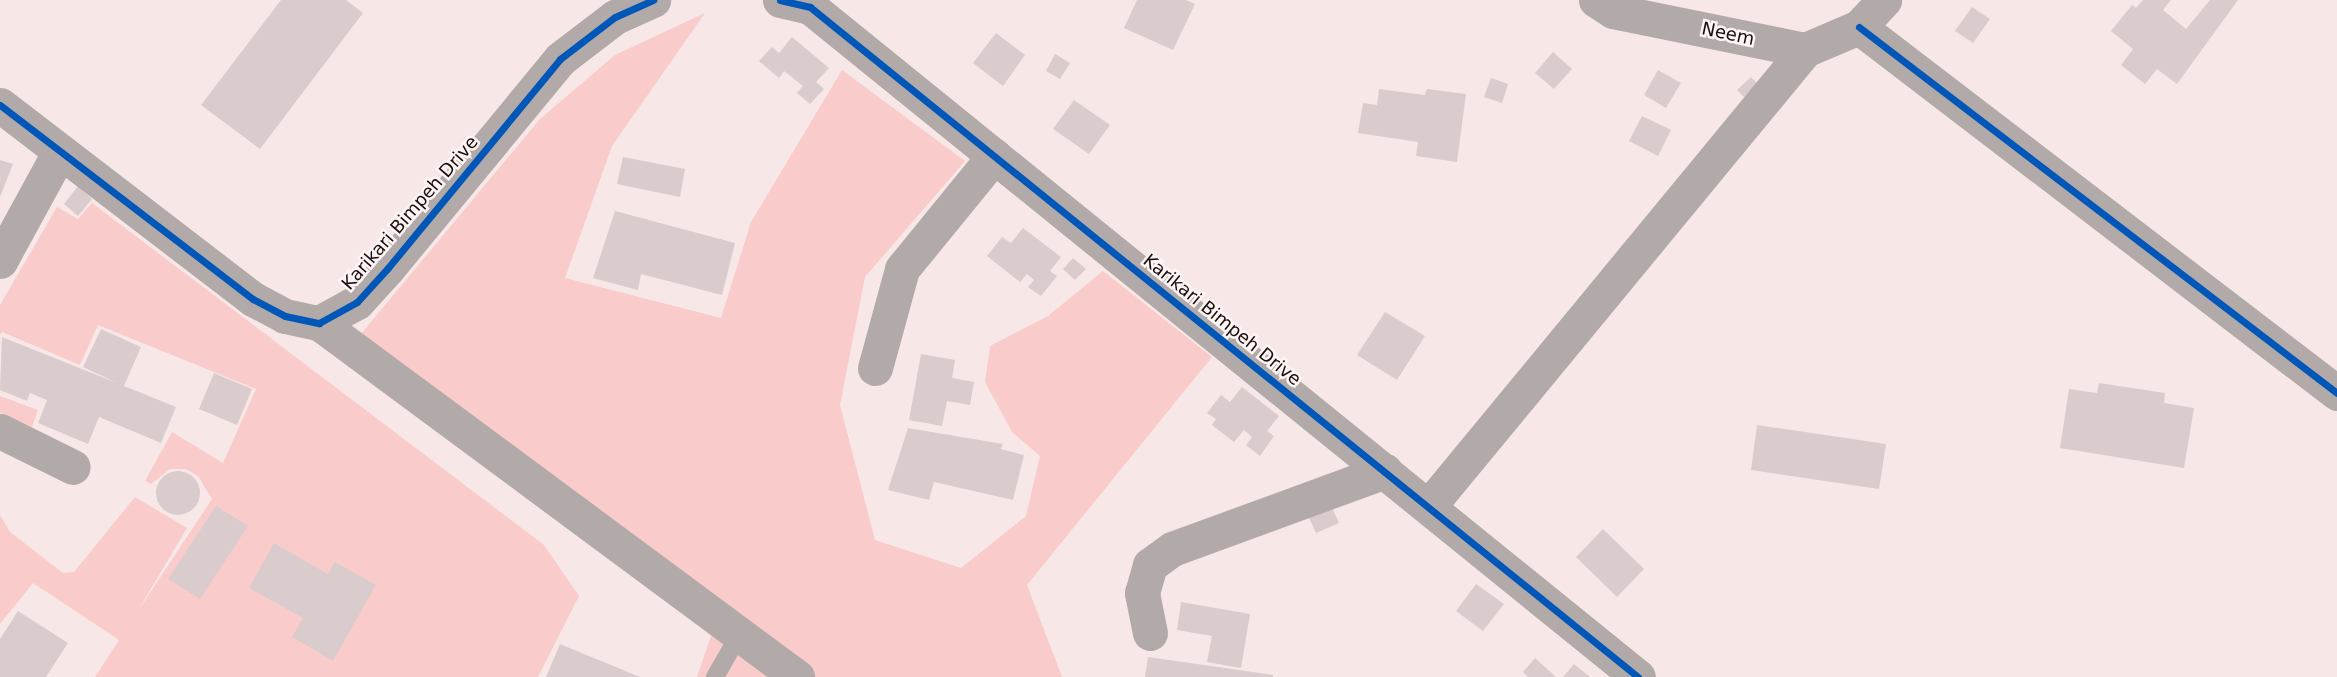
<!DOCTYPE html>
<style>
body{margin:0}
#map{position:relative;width:2337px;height:677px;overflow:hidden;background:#f7e8e7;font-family:"DejaVu Sans",sans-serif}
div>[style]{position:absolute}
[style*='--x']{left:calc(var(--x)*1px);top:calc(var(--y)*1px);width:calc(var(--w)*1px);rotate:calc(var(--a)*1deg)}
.green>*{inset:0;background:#f9cbcb}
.building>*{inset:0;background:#dacccc}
.round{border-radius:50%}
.service>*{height:18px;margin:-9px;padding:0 9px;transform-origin:9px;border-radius:9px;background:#b2a9a9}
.minor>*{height:35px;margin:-17.5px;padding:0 17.5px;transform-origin:17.5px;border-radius:17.5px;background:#b2a9a9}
.cycleway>*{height:7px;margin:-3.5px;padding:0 3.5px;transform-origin:3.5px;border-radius:3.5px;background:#0057b8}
span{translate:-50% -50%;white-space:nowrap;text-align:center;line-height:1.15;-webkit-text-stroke:5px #fdf4f4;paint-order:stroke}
.street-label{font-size:18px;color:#1c0e0e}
</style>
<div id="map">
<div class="green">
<div style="clip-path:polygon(705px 13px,612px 146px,565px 278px,721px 318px,751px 222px,842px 70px,965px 161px,865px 277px,840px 405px,875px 540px,961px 568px,1026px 516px,1040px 456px,1012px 432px,985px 382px,990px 346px,1048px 316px,1103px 271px,1212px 357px,1027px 585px,1062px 677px,697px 677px,720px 609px,360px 335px,540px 119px,615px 55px)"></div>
<div style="clip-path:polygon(92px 203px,544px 545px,579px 596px,538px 677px,95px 677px,119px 640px,33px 583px,0 624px,0 515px,10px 532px,63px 573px,74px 572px,135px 497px,187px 528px,136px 614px,212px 499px,198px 476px,186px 469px,170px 469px,151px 484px,145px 481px,172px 432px,223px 463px,256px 389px,98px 325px,80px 365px,2px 332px,0 335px,0 305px,57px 207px,78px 219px)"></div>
<div style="clip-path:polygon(0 396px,38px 410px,32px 427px,0 413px)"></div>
</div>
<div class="building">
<div style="clip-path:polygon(281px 0,346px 0,363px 13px,260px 149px,201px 105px)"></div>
<div style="clip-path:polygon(1137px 0,1186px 0,1195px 4px,1173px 50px,1124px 28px)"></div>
<div style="clip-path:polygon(2143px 0,2171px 0,2163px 10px,2186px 29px,2210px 0,2238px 0,2177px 84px,2157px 69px,2145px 84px,2121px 65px,2133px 49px,2111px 31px,2132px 5px,2136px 8px)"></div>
<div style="clip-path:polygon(1972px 7px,1990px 19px,1973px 43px,1955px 31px)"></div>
<div style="clip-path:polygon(996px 33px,1025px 55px,1003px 86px,973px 63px)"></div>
<div style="clip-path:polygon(792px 37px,829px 68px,816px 82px,824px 89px,810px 104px,797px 93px,803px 86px,784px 71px,779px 78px,759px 61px,772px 47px,779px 53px)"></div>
<div style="clip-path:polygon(1553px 52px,1572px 69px,1554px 89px,1535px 73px)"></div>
<div style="clip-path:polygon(1055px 54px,1070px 63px,1060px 79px,1046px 71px)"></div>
<div style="clip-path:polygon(1658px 70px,1681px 83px,1666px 108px,1644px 95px)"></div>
<div style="clip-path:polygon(1751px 77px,1764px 90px,1750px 103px,1737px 90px)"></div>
<div style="clip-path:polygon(1491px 78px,1508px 84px,1502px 103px,1484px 97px)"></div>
<div style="clip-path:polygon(1379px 89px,1425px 95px,1427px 89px,1466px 94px,1457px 162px,1416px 156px,1418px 142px,1358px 133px,1363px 103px,1377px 105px)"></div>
<div style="clip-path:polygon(1074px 100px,1110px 125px,1089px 154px,1053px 129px)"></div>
<div style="clip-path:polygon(1642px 116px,1671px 130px,1658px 156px,1629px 141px)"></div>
<div style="clip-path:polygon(623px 157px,685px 169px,680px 197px,617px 184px)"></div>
<div style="clip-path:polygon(0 160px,13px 164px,0 197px)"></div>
<div style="clip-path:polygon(78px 186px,92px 199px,78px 216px,64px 204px)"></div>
<div style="clip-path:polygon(615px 211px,735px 243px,722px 295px,641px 274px,638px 290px,593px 278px)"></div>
<div style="clip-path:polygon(1023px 228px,1061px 257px,1050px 271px,1057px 276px,1041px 296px,1028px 287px,1034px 280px,1027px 274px,1020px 282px,987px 256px,1002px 237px,1011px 243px)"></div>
<div style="clip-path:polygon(1073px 258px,1086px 269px,1075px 280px,1063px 269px)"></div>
<div style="clip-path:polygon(1385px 312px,1425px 336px,1397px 380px,1357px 355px)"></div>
<div style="clip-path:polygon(101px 329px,141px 347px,124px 386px,176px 407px,161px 443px,99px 417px,88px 444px,38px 423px,47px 400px,30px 393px,27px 401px,0 390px,2px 337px,117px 383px,83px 367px)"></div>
<div style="clip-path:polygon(921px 354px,955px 360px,952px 378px,974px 382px,970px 405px,947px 401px,942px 426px,909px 420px)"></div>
<div style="clip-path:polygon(214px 373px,252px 389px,237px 425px,199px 409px)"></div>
<div style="clip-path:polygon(2099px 383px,2165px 393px,2164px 403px,2194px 408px,2184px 468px,2060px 448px,2069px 389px,2097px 393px)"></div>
<div style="clip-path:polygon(1242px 387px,1279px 416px,1267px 431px,1274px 436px,1260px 456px,1246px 445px,1252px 437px,1244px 430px,1234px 442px,1212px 425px,1216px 419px,1207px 413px,1221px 395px,1230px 402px)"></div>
<div style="clip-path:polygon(1757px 425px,1886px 444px,1879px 489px,1751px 470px)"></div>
<div style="clip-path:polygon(908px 428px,1003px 444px,1001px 449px,1024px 455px,1013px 500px,934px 482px,929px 500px,888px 490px)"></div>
<div class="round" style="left:156px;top:471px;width:44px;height:44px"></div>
<div style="clip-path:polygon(1328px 499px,1339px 523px,1316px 533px,1305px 509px)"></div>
<div style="clip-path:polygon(216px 506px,248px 526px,200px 599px,168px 579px)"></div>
<div style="clip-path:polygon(1603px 529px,1644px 569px,1617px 597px,1576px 557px)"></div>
<div style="clip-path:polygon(274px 543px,328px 574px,335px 562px,376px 585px,333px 661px,292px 637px,303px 618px,249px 588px)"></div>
<div style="clip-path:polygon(1476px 584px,1504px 604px,1483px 631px,1456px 611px)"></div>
<div style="clip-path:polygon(1181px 602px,1250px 614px,1241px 668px,1207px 662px,1212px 636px,1177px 630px)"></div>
<div style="clip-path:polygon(18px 611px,68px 643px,46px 677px,0 677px,0 639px)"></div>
<div style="clip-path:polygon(560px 644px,640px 677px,546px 677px)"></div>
<div style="clip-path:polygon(1148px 657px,1273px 675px,1273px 677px,1145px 677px)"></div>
<div style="clip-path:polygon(1535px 658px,1556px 677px,1528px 677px,1523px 672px)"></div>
<div style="clip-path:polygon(1574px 664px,1590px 677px,1563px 677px)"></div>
</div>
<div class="service">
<div style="--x:715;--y:677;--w:46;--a:-60.1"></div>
</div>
<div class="minor">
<div style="--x:780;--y:0;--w:31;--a:13"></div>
<div style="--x:810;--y:7;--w:1065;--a:38.98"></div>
<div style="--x:1596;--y:0;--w:20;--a:33"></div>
<div style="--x:1613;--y:11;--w:196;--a:11.5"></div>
<div style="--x:1805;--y:50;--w:59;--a:-23.1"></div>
<div style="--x:1859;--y:27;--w:37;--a:-47"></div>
<div style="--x:1859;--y:27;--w:602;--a:37.44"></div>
<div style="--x:0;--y:105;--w:319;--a:37.5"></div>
<div style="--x:253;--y:299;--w:36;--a:28"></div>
<div style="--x:285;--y:316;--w:35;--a:12"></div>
<div style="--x:319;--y:323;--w:43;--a:-28.9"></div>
<div style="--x:357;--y:302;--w:45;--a:-47.7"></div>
<div style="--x:387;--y:269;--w:272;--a:-50.5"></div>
<div style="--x:560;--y:59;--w:69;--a:-37.4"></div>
<div style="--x:615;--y:17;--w:42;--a:-24.1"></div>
<div style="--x:0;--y:261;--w:125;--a:-61.4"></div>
<div style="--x:319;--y:323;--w:595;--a:36.52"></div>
<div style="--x:875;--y:368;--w:103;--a:-74.7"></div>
<div style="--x:902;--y:269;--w:146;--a:-50.8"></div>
<div style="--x:0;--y:431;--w:81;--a:26.3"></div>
<div style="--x:1429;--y:506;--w:591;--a:-50.49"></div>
<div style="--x:1150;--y:633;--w:41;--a:-101.3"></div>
<div style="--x:1142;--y:593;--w:29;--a:-74"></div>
<div style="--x:1150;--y:565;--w:27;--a:-36"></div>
<div style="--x:1172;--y:549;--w:227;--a:-20.1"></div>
</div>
<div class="cycleway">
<div style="--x:780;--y:0;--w:31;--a:13"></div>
<div style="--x:810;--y:7;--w:1065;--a:38.98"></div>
<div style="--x:1859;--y:27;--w:602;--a:37.44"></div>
<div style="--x:0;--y:105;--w:319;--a:37.5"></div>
<div style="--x:253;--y:299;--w:36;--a:28"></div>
<div style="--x:285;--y:316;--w:35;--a:12"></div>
<div style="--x:319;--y:323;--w:43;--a:-28.9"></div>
<div style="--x:357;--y:302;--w:45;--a:-47.7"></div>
<div style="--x:387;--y:269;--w:272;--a:-50.5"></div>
<div style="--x:560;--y:59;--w:69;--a:-37.4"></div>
<div style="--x:615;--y:17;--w:42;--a:-24.1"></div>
</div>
<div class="street-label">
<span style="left:1728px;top:34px;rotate:12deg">Neem</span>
<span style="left:410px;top:213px;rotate:-49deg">Karikari Bimpeh Drive</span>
<span style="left:1222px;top:320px;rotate:39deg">Karikari Bimpeh Drive</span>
</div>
</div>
